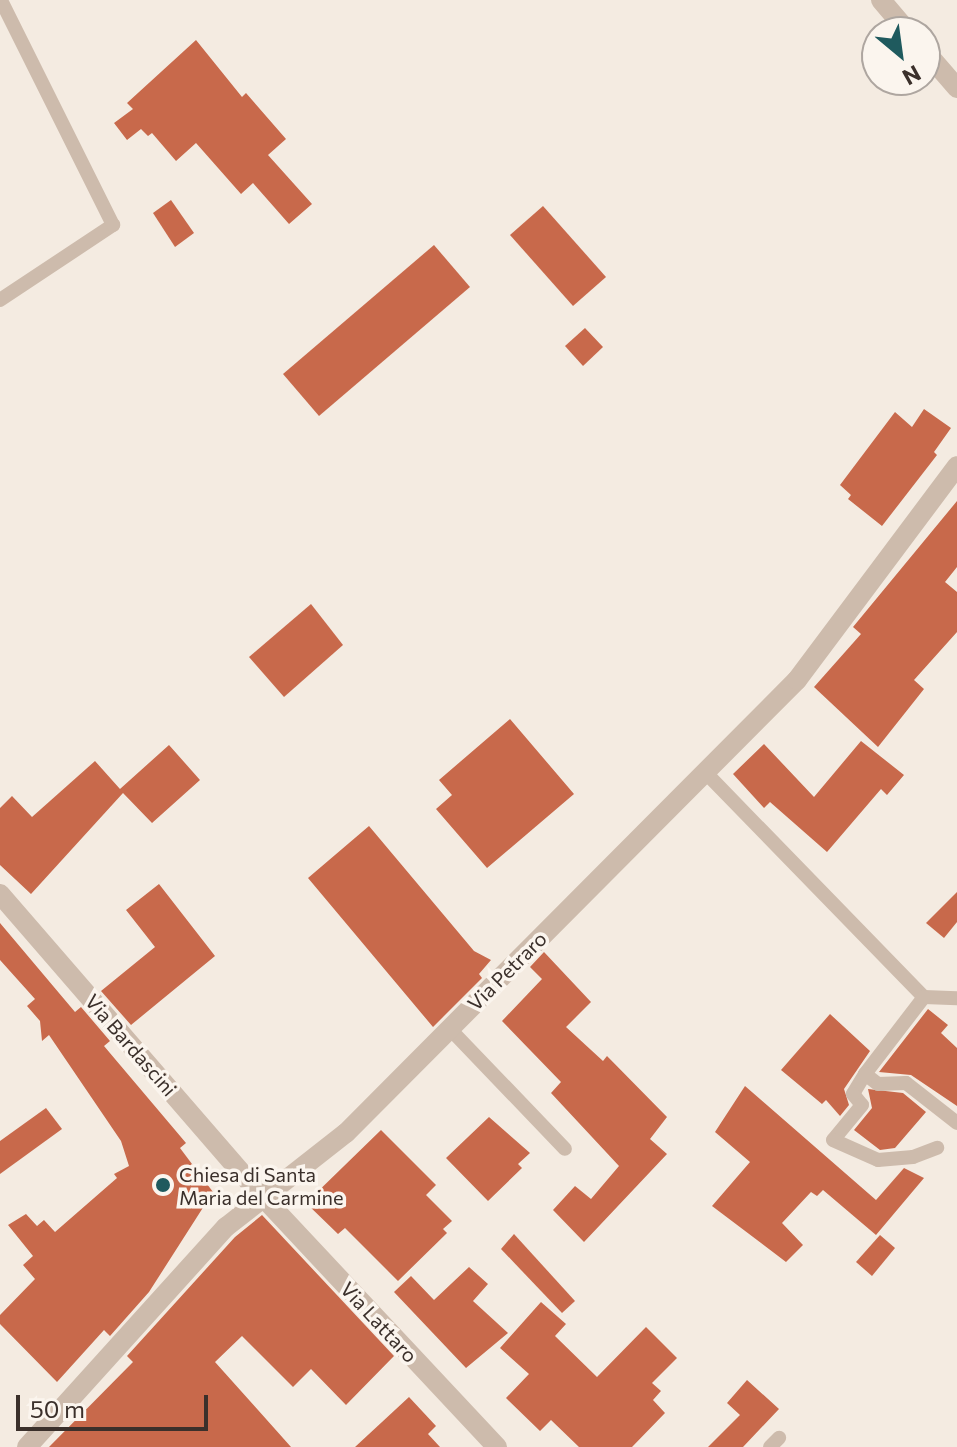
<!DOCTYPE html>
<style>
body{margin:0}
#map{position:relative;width:957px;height:1447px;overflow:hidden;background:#f4ebe1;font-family:Commissioner,sans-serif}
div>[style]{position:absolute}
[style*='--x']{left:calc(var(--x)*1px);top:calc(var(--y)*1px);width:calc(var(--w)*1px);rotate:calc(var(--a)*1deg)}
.building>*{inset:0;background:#c8694b}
.service>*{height:14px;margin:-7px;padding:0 7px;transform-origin:7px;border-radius:7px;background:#cdbbac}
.minor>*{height:20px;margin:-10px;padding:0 10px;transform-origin:10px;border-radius:10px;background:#cdbbac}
.tertiary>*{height:20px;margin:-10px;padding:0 10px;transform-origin:10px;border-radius:10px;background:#cdbbac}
.dots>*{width:22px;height:22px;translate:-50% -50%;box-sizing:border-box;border:4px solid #fbf5ee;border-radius:50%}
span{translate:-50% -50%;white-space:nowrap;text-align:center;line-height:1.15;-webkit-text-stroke:7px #fbf5ee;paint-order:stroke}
.street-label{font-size:20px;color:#3b302b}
.poi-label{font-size:20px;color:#3b302b}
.left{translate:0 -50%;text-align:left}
.north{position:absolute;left:861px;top:16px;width:80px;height:80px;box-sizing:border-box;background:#fbf5ee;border:2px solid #aea6a0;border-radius:50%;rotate:151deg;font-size:22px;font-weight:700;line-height:32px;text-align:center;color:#3b302b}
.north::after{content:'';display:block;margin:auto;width:28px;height:36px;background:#1f5a5e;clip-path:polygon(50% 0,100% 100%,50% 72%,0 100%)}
.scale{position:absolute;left:16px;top:1395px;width:192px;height:36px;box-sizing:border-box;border:4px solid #3b302b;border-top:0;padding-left:10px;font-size:24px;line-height:28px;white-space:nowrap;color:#3b302b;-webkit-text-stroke:6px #fbf5ee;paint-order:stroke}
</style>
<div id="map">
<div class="building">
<div style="clip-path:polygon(196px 40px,242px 97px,246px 93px,286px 139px,268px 155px,312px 204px,289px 224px,253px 183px,241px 194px,196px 143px,176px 161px,152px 133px,148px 136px,141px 129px,127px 140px,114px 123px,133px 109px,127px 103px)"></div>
<div style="clip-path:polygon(171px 200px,194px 233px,175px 247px,153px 213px)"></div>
<div style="clip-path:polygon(543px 206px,606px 277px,573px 306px,510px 235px)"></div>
<div style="clip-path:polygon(434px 245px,470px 287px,319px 416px,283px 374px)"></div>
<div style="clip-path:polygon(585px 328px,603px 347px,583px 366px,565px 346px)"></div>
<div style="clip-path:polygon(924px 409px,951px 428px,934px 452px,937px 455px,882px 526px,848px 499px,851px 495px,840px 485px,895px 412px,912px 427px)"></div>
<div style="clip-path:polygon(957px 501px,957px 567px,945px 582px,957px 592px,957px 632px,914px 680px,924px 689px,878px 747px,814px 687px,861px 634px,853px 627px)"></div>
<div style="clip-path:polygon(311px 604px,343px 645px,284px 697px,249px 657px)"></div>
<div style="clip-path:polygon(510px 719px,574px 794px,487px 868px,436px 809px,452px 795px,439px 780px)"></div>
<div style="clip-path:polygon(861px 741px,904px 775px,887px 795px,881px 789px,827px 852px,770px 802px,764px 808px,733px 774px,764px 744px,814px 797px)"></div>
<div style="clip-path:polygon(169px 745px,200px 780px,152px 823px,123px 793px,31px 894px,0 865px,0 808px,12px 796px,32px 817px,95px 761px,120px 789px)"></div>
<div style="clip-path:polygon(369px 826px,474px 951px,491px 960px,479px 974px,482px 978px,433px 1027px,308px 878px)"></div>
<div style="clip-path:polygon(159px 884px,215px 956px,131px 1025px,101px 991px,155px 947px,126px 910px)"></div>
<div style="clip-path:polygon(957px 892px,957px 922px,944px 938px,926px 923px)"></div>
<div style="clip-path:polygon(0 923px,75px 1012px,81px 1007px,110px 1041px,104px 1046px,186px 1143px,180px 1148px,213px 1192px,149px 1292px,110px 1336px,104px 1330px,57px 1382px,0 1324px,0 1315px,35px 1279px,23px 1265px,33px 1256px,8px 1225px,26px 1214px,37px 1226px,44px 1220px,55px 1232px,117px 1178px,114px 1174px,129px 1166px,121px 1141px,49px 1035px,42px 1041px,40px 1021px,27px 1006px,35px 999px,0 960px)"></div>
<div style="clip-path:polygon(544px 952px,591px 1002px,566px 1027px,603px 1061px,607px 1056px,667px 1117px,650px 1139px,667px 1154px,584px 1242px,553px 1210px,575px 1186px,591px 1199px,619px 1166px,551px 1093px,561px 1082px,502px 1021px,542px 979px,530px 967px)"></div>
<div style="clip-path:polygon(928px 1009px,948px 1025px,941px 1033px,957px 1048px,957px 1106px,911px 1075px,879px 1072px)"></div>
<div style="clip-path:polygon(830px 1014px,870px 1051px,844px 1089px,849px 1105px,840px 1116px,826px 1100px,822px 1104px,781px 1070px)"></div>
<div style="clip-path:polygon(745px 1086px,876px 1200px,904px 1168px,924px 1178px,876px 1235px,823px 1190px,817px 1196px,811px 1192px,782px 1223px,803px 1245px,786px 1262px,712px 1206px,750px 1162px,715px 1132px)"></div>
<div style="clip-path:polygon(868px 1089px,903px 1093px,926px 1112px,895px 1148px,880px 1150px,854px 1130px,872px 1108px)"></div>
<div style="clip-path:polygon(46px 1108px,62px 1129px,0 1174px,0 1141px)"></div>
<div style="clip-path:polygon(489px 1117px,530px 1153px,518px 1164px,522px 1168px,488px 1201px,446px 1158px)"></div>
<div style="clip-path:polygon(381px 1130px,436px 1185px,426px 1195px,452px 1221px,443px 1229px,447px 1233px,398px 1281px,345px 1228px,338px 1234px,306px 1203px)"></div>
<div style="clip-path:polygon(262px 1215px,394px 1356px,346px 1405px,311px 1369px,293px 1387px,242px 1336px,215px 1362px,291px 1447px,49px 1447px,133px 1362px,127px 1356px,235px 1237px)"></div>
<div style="clip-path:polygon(514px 1234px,575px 1301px,562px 1313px,501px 1249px)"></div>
<div style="clip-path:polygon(880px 1235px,895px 1248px,872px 1276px,856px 1262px)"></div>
<div style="clip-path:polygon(469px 1267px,488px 1284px,473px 1301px,508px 1333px,466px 1368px,394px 1292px,411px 1276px,434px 1300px)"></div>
<div style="clip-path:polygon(541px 1302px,566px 1324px,555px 1336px,597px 1377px,646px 1327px,677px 1358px,652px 1383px,661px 1391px,653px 1400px,665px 1413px,632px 1447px,579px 1447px,551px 1420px,540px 1431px,506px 1398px,529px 1374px,500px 1348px)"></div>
<div style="clip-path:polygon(747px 1380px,779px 1409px,743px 1447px,708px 1447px,740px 1415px,727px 1403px)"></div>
<div style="clip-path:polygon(409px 1397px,436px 1426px,428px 1434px,440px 1447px,355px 1447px)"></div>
</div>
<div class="service">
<div style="--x:0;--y:300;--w:136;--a:-33.6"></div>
<div style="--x:113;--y:225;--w:251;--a:-116.5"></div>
<div style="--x:705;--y:772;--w:314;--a:45.8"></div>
<div style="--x:924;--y:997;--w:33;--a:2"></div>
<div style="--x:924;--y:997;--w:97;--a:127.5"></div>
<div style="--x:865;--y:1074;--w:23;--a:121"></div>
<div style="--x:853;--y:1094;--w:14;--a:51"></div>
<div style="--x:862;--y:1105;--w:45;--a:129.6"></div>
<div style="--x:833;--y:1140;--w:49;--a:24"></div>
<div style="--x:878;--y:1160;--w:35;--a:-5"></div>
<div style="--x:913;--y:1157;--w:26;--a:-21"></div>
<div style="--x:450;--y:1029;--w:166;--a:46.2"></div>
<div style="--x:865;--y:1074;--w:16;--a:38"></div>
<div style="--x:878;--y:1084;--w:28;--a:-2"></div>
<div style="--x:906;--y:1083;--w:65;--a:38.1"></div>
<div style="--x:770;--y:1447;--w:13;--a:-45"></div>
</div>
<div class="minor">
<div style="--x:881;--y:0;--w:42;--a:49.8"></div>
<div style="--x:925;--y:51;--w:49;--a:49.1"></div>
</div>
<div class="tertiary">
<div style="--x:0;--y:894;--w:400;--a:49.1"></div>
<div style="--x:262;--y:1196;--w:344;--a:46.9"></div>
<div style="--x:27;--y:1447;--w:297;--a:-47.9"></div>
<div style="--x:226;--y:1227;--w:152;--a:-38.1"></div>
<div style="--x:346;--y:1133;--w:639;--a:-45.13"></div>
<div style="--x:797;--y:680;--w:267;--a:-53.2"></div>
</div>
<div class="dots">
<div style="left:163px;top:1185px;background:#1f5a5e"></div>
</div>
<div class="street-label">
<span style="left:507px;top:971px;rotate:-45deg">Via Petraro</span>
<span style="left:131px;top:1045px;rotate:49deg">Via Bardascini</span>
<span style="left:379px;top:1322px;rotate:47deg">Via Lattaro</span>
</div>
<div class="poi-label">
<span class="left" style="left:179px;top:1186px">Chiesa di Santa<br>Maria del Carmine</span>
</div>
<div class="north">N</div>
<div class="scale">50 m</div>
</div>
